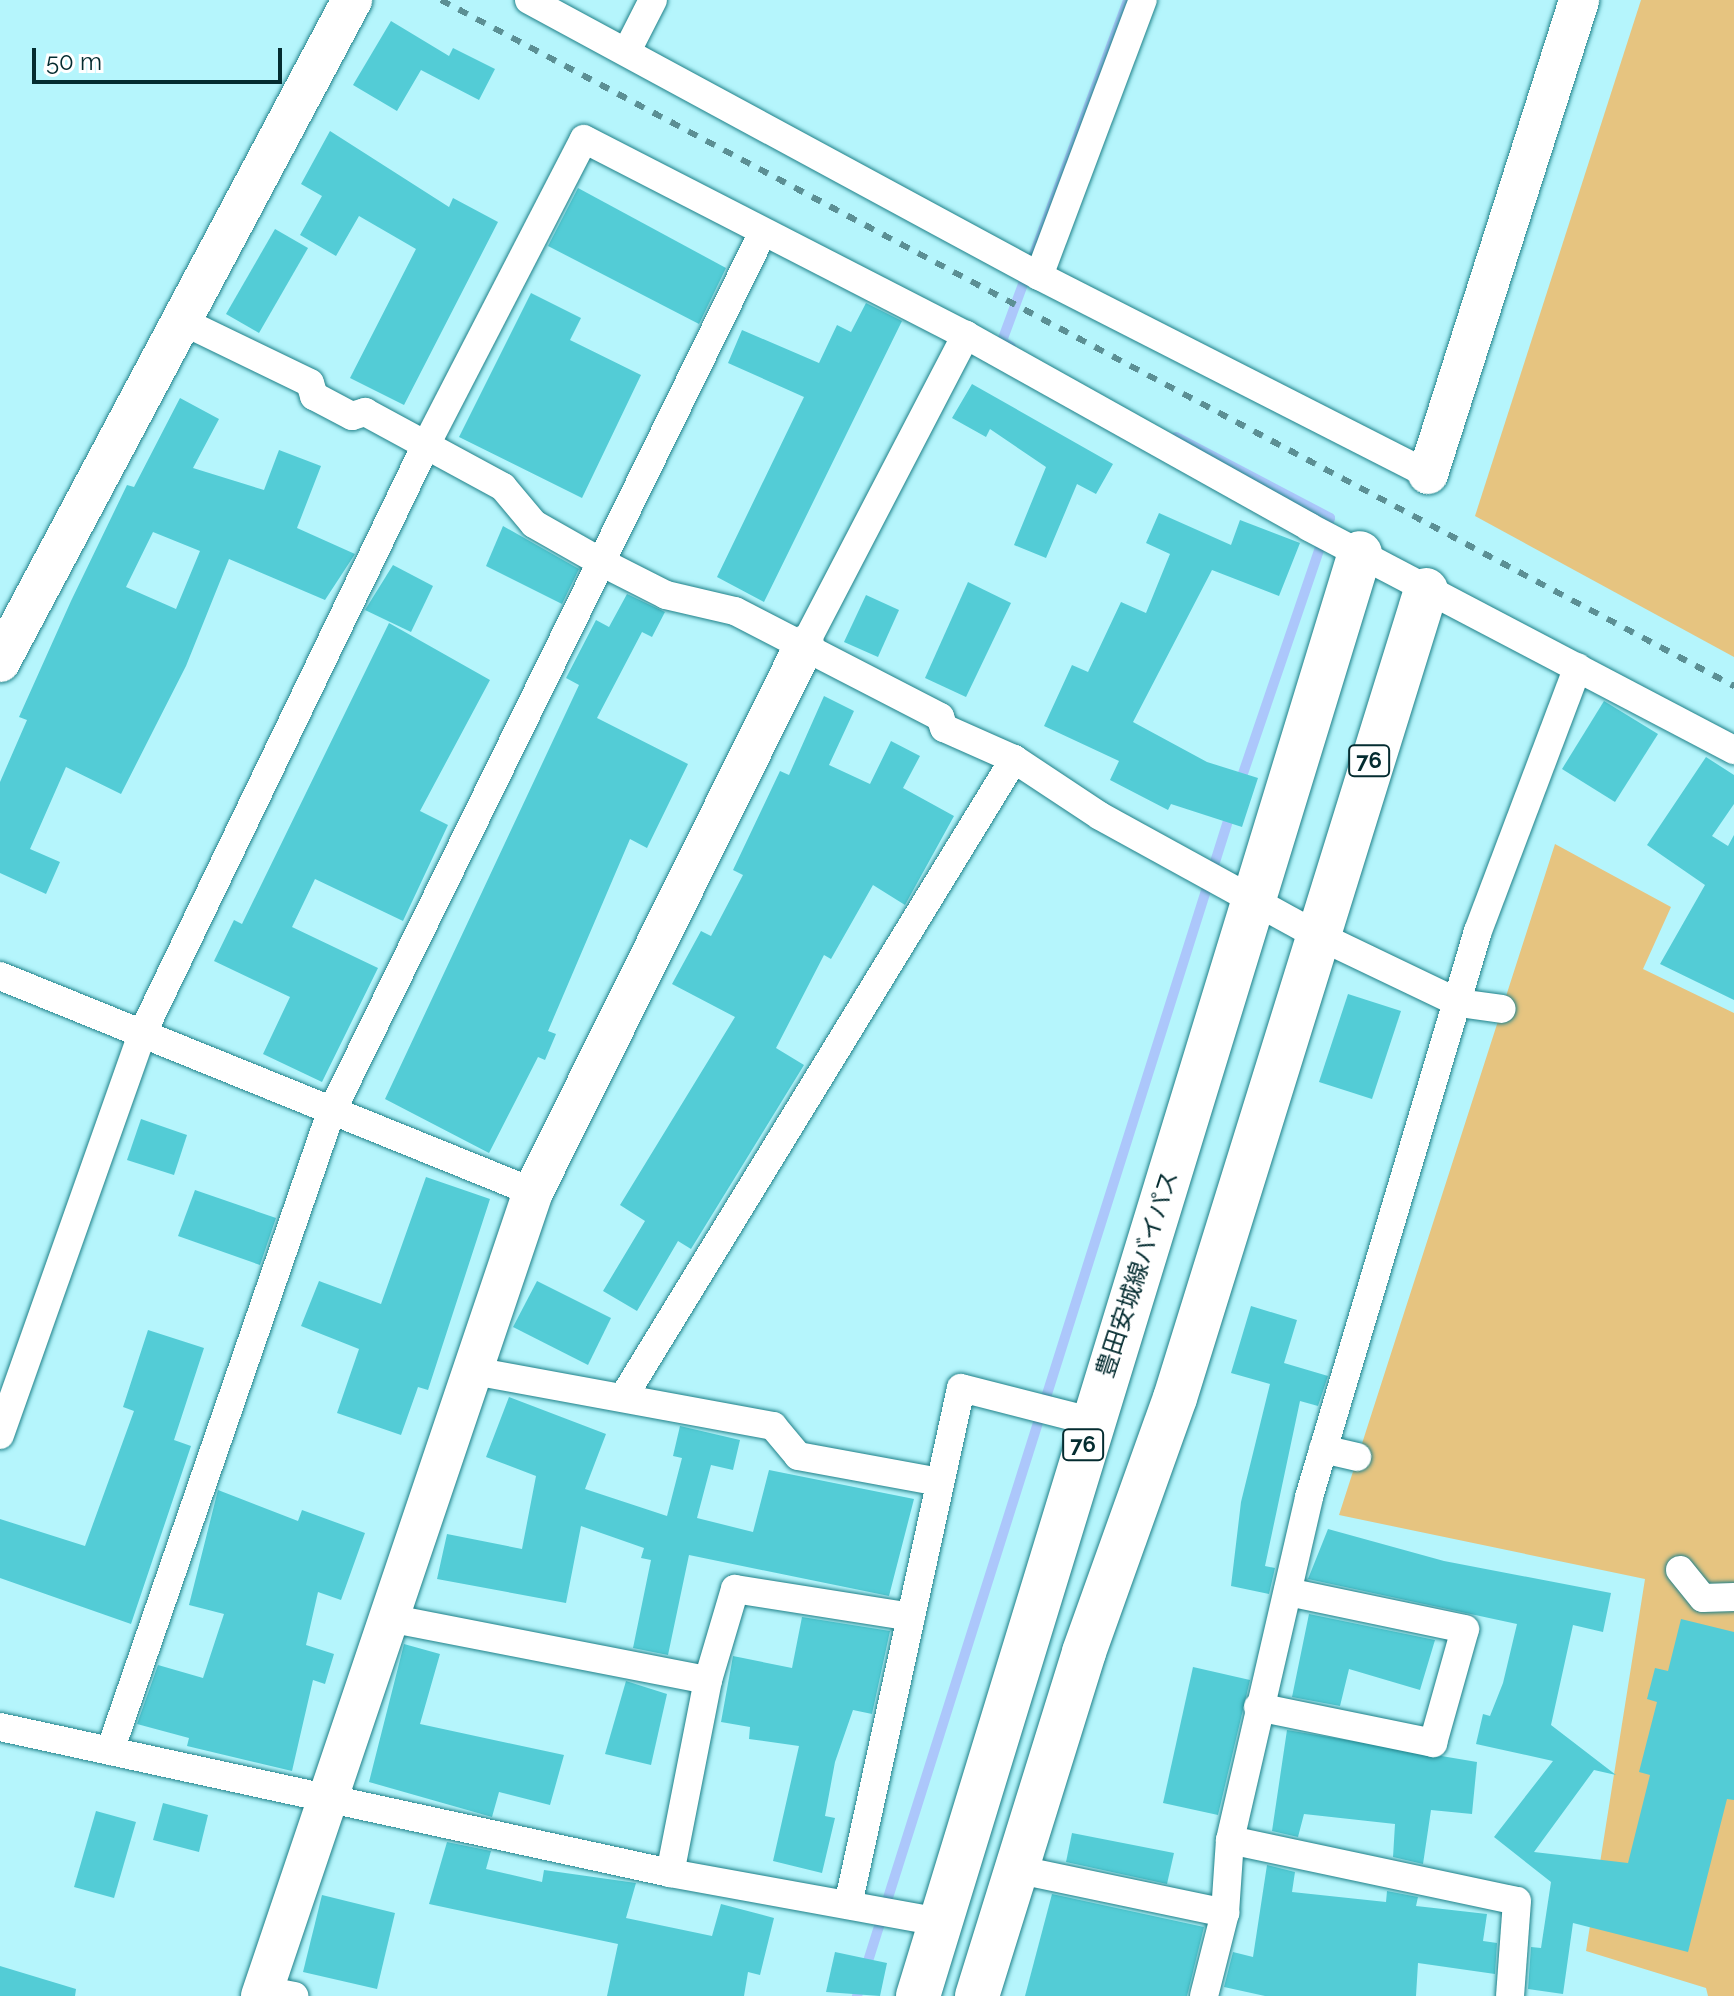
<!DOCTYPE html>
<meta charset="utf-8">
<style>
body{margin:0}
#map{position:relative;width:1734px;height:1996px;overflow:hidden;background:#b5f5fc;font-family:Raleway,"Noto Sans JP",sans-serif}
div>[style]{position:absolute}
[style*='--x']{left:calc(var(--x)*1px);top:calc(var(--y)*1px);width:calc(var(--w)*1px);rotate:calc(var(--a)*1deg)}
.green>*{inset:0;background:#e6c480}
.stream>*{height:10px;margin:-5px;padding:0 5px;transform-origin:5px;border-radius:5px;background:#acc7fb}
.building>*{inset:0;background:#53ccd6}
.roads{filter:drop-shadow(0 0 2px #1f8189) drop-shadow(0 0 2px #1f8189)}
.street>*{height:28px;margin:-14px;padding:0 14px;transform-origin:14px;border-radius:14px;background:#fff}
.secondary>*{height:40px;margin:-20px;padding:0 20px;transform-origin:20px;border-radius:20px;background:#fff}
.primary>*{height:44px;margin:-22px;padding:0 22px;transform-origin:22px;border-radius:22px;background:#fff}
.rail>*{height:6px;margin-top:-3px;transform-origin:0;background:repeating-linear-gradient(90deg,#5b8f94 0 10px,transparent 0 20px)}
span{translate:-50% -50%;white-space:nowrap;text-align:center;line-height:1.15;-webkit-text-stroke:6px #fff;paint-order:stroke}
.shield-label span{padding:2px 6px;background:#fff;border:2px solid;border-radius:6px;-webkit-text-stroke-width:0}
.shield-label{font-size:22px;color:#042c30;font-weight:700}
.street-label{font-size:24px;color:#042c30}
.scale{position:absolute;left:32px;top:48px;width:250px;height:36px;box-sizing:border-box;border:4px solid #042c30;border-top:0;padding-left:10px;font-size:24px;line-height:28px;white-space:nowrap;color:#042c30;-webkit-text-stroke:6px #fff;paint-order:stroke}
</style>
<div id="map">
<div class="green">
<div style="clip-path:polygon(1641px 0,1734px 0,1734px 657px,1475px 516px)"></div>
<div style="clip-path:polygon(1555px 844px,1671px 907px,1643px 969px,1734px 1013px,1734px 1996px,1708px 1996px,1706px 1988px,1586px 1951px,1645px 1579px,1339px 1515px)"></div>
</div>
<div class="stream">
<div style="--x:1011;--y:347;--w:11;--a:-146"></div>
<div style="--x:1002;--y:341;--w:364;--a:-69.7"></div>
<div style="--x:1176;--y:437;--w:174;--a:27.7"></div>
<div style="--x:1330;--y:518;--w:282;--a:108.8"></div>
<div style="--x:857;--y:1996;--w:1243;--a:-72.48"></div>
</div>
<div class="building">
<div style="clip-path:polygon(391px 21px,449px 56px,453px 48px,495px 69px,479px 100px,421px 70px,397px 111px,353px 85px)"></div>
<div style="clip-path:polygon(330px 131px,449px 207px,453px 198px,498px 222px,404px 405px,350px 378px,416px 249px,359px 216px,336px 256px,300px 235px,322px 196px,301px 184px)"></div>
<div style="clip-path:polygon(578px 188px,726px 268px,699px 324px,548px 246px)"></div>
<div style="clip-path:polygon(275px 229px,308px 248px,259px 333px,226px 314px)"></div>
<div style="clip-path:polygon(531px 293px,581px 318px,570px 340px,641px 375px,582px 498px,459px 437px)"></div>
<div style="clip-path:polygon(866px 303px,902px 321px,764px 602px,717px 577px,804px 397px,728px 363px,742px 330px,819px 363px,837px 325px,851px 332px)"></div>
<div style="clip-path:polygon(972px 384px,1113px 464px,1096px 494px,1077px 484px,1046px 558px,1014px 545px,1046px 467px,990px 429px,986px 437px,952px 418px)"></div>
<div style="clip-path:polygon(evenodd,180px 398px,219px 419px,193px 468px,264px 490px,279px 450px,321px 466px,297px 528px,355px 554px,325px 600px,229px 559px,186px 666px,121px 794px,66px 767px,30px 849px,60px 862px,46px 894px,0 873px,0 782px,27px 720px,19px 717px,71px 601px,127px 485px,134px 487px,180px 398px,153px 532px,200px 551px,176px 609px,126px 587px,153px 532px)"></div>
<div style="clip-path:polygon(1159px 513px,1231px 545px,1240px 520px,1300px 543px,1279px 596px,1212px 570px,1133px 722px,1207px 762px,1258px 778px,1242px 827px,1171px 804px,1168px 810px,1110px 780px,1119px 761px,1044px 726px,1072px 665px,1088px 672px,1121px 602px,1146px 613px,1170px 554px,1146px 543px)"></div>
<div style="clip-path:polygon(503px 526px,579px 569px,562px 604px,486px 566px)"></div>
<div style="clip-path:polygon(393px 565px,433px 586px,411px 632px,365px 610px)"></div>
<div style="clip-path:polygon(968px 582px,1011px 603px,966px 697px,925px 678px)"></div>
<div style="clip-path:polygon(627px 594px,665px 612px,652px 637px,642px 632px,597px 718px,688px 764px,647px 848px,630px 839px,548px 1031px,556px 1034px,545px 1060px,538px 1057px,489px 1153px,385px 1099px,579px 685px,566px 678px,596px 620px,609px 627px)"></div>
<div style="clip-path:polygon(866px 595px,899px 610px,878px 657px,844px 642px)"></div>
<div style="clip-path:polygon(389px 623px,490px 680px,420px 811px,448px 825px,403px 921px,315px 879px,292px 927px,378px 968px,322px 1082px,263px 1054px,290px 997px,214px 961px,234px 920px,242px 924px)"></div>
<div style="clip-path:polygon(824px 696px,854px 711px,829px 765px,870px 784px,891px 741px,920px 756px,903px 788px,954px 816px,905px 905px,873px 885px,831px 959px,824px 955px,776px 1048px,804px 1065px,691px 1249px,678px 1241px,637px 1311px,603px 1291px,645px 1221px,620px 1205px,735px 1017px,672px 984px,701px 931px,711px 936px,743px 875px,733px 870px,780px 771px,789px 775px)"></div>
<div style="clip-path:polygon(1604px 701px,1658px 734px,1615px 802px,1562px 769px)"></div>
<div style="clip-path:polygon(1706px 757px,1734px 775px,1734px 804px,1712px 836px,1728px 846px,1734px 835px,1734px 1000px,1660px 964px,1705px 885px,1647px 845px)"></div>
<div style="clip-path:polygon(1348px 994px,1401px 1011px,1372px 1099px,1319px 1082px)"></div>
<div style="clip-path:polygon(141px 1119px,187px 1135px,174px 1175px,127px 1160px)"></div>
<div style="clip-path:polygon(426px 1177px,490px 1199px,428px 1390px,418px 1387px,401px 1435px,337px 1413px,359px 1349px,301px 1326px,319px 1281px,381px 1304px)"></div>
<div style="clip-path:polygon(195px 1190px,276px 1218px,260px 1265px,178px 1236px)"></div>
<div style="clip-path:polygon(537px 1281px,611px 1318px,588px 1365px,513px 1327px)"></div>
<div style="clip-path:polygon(1251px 1306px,1297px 1320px,1284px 1363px,1328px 1376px,1318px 1406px,1300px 1401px,1265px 1566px,1275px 1568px,1269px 1594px,1231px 1586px,1241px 1502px,1270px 1384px,1231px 1373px)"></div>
<div style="clip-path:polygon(148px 1330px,204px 1348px,174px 1440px,191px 1446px,131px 1624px,0 1578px,0 1519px,85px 1546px,134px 1411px,123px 1407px)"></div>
<div style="clip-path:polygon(509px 1397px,606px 1434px,585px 1489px,667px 1516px,682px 1458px,673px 1456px,680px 1426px,740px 1440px,733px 1470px,711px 1465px,697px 1518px,753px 1532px,769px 1470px,914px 1499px,889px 1596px,689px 1555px,668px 1655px,633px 1648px,651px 1560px,641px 1558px,644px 1548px,581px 1526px,566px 1603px,437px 1579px,447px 1534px,522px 1549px,536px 1476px,486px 1457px)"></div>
<div style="clip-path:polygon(218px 1490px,298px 1521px,302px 1510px,365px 1533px,341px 1600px,318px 1592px,306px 1645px,334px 1654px,325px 1684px,313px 1680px,292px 1771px,187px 1746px,189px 1738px,137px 1724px,158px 1665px,203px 1678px,224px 1614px,189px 1605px)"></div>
<div style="clip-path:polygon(1328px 1529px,1444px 1561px,1611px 1593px,1603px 1632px,1573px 1625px,1551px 1725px,1616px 1775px,1594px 1770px,1534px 1852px,1628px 1863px,1650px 1775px,1639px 1772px,1657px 1702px,1647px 1699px,1655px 1668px,1668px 1671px,1681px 1619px,1734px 1632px,1734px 1800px,1727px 1799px,1688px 1952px,1573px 1923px,1563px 1994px,1528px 1989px,1531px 1947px,1541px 1948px,1551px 1882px,1494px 1837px,1553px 1761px,1476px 1744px,1483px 1714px,1490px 1716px,1503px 1683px,1517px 1624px,1308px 1579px)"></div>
<div style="clip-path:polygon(1309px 1614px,1435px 1640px,1420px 1690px,1349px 1669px,1340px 1706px,1292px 1697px)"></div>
<div style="clip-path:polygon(802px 1617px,890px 1631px,872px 1714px,853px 1710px,835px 1762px,825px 1816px,835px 1818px,822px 1873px,773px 1861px,799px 1746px,749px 1739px,750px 1727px,721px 1722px,733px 1656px,792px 1668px)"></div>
<div style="clip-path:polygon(404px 1644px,440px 1654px,420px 1724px,564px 1755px,550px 1805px,499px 1792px,492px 1817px,369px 1782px)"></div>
<div style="clip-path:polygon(1193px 1667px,1250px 1680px,1218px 1815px,1163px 1803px)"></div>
<div style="clip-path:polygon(626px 1681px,667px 1694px,651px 1765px,605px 1754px)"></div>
<div style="clip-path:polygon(1287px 1730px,1477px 1762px,1472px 1814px,1431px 1810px,1423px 1864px,1393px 1857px,1395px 1824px,1304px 1814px,1298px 1837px,1272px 1831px)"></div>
<div style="clip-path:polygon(163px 1803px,208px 1815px,199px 1852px,153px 1840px)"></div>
<div style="clip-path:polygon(96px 1811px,136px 1822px,114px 1898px,74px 1887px)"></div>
<div style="clip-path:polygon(1072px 1833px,1174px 1853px,1167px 1884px,1066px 1862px)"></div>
<div style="clip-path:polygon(447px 1842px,491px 1851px,486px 1869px,542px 1882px,544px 1870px,636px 1883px,626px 1918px,712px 1936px,721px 1904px,774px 1918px,760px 1975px,748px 1972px,744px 1996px,607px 1996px,618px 1944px,429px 1904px)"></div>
<div style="clip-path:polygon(1267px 1865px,1295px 1872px,1292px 1892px,1386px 1902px,1387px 1891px,1418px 1897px,1416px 1906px,1487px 1914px,1483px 1941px,1497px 1943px,1495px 1974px,1418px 1963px,1416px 1996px,1265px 1996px,1224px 1987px,1233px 1952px,1253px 1957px)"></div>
<div style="clip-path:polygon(1052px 1894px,1204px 1927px,1187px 1996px,1025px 1996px)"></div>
<div style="clip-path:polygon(322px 1895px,395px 1913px,377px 1989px,303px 1972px)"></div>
<div style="clip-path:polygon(835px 1952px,887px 1963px,880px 1996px,826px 1992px)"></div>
<div style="clip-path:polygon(0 1966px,76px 1989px,75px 1996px,0 1996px)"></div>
</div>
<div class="roads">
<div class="street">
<div style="--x:529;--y:0;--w:580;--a:28.42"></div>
<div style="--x:1039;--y:276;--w:436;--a:27"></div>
<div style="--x:627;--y:51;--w:57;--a:-63"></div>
<div style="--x:1039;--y:276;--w:295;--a:-69.4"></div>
<div style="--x:182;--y:321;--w:142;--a:25.8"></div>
<div style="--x:310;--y:383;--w:14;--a:73"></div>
<div style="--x:314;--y:396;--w:43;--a:27.8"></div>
<div style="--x:352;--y:416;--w:14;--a:-17"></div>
<div style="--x:365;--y:412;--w:157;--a:28.5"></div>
<div style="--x:503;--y:487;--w:48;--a:50"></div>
<div style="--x:534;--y:524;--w:77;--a:29.6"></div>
<div style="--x:601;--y:562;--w:73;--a:26.9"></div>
<div style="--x:666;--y:595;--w:71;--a:13.1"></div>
<div style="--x:735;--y:611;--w:231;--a:27.3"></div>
<div style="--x:940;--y:717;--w:12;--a:70"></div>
<div style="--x:944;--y:728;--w:77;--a:23.9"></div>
<div style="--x:1014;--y:759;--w:103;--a:33.5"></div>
<div style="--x:1100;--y:816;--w:245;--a:28.8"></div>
<div style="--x:1315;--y:934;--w:160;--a:25.6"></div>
<div style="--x:1459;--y:1003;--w:43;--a:7.9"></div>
<div style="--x:804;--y:646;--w:351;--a:-62.5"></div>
<div style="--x:0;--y:976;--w:575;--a:22.06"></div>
<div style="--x:474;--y:1371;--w:304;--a:10.4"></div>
<div style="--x:773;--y:1426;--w:39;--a:50"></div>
<div style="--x:798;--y:1456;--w:144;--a:10.4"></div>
<div style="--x:624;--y:1396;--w:747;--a:-58.52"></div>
<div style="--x:0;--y:1435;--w:423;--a:-70.5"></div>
<div style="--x:141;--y:1036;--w:656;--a:-64.26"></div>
<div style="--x:426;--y:445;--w:344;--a:-62.7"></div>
<div style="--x:584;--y:139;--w:429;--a:27.2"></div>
<div style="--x:966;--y:335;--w:393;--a:29.2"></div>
<div style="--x:1309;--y:527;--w:480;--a:27.7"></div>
<div style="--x:1323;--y:1449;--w:35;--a:13"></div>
<div style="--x:1680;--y:1570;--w:36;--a:51"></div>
<div style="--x:1703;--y:1598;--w:31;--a:-2"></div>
<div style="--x:388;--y:1618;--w:326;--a:11"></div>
<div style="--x:708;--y:1680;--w:197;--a:101.1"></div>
<div style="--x:708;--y:1680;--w:95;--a:-73.5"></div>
<div style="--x:735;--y:1589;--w:178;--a:9"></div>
<div style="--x:1258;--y:1707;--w:179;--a:11.6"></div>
<div style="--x:1433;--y:1743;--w:118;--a:-74.3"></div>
<div style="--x:1465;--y:1629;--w:181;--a:-168.2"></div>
<div style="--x:0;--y:1727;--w:686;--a:12.29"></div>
<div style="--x:670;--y:1873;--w:279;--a:10.3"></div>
<div style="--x:110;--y:1751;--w:673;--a:-70.92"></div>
<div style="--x:330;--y:1115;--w:981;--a:-63.88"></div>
<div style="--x:1230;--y:1840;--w:293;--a:12"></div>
<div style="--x:1517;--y:1901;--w:95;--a:94.2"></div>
<div style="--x:1015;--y:1869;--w:215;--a:11.8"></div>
<div style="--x:848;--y:1905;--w:529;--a:-77.67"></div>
<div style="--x:961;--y:1388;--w:133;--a:14.3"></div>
<div style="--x:263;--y:1990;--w:32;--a:11"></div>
<div style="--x:1204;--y:1996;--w:86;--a:-75.8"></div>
<div style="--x:1225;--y:1913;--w:73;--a:-86.1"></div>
<div style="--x:1230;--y:1840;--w:352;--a:-77"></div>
<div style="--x:1309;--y:1497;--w:591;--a:-73.38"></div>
<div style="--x:1478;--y:931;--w:282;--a:-69.3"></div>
</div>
<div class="secondary">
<div style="--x:1428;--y:474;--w:497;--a:-72.3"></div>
<div style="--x:0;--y:662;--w:750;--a:-62"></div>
<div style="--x:261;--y:1996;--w:849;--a:-71.31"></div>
<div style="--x:533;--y:1192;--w:610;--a:-63.6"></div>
</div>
<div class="primary">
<div style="--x:918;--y:1996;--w:1509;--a:-72.97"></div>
<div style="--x:977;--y:1996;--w:360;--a:-72.7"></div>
<div style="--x:1084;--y:1652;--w:270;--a:-70.3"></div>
<div style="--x:1175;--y:1398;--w:846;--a:-72.74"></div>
</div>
</div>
<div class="rail">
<div style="--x:441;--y:0;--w:1464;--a:27.95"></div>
</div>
<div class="shield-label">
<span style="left:1369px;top:761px">76</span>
<span style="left:1083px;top:1445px">76</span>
</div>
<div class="street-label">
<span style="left:1137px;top:1274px;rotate:-72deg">豊田安城線バイパス</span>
</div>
<div class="scale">50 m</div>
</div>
